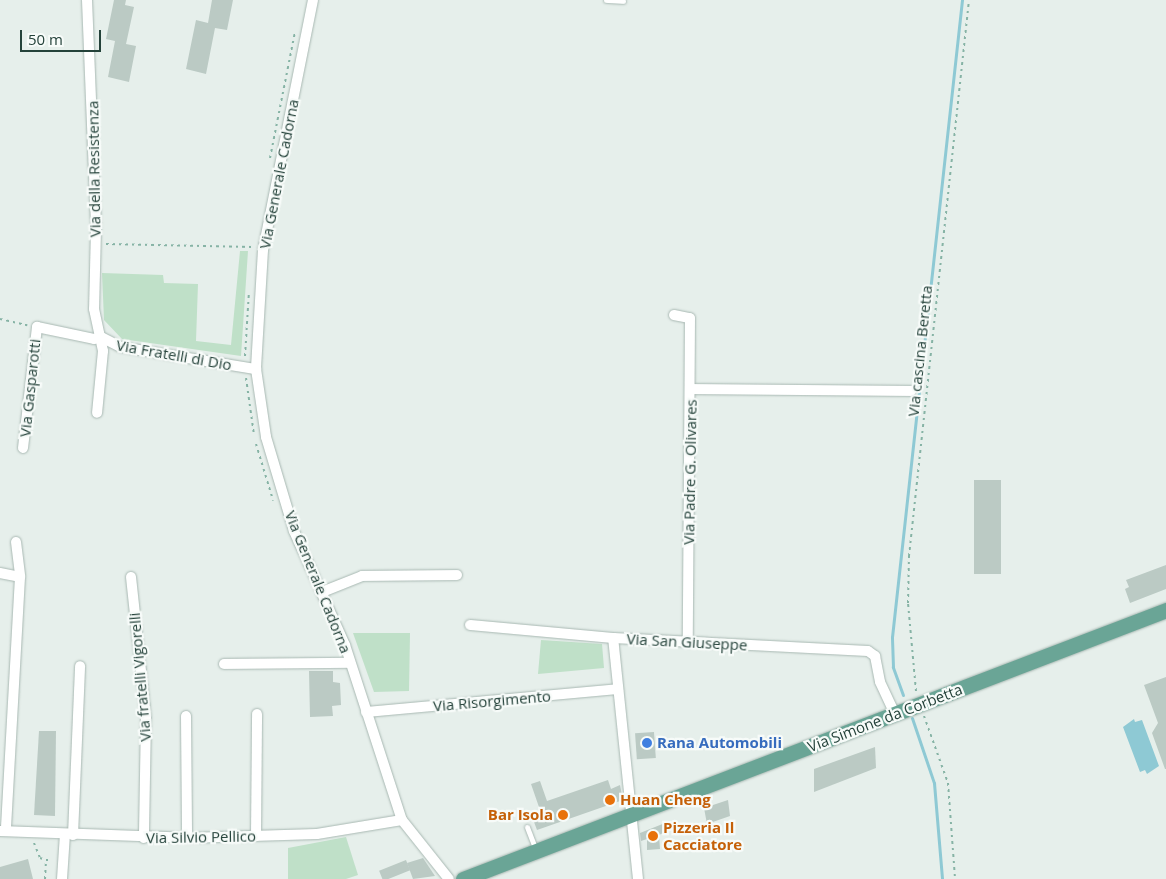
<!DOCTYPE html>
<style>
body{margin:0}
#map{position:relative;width:1166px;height:879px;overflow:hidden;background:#e6efeb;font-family:"Open Sans",sans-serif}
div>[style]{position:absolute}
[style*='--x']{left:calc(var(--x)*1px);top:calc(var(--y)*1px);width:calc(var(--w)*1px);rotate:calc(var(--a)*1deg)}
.green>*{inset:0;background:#bfe0c8}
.water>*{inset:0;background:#8ec9d4}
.stream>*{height:3px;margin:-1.5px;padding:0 1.5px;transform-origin:1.5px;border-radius:1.5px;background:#8ec9d4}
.building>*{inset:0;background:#bbcac4;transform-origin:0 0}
.path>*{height:2px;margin-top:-1px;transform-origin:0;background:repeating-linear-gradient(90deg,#86b3a5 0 2.5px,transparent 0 6.5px)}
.roads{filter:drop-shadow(0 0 1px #a8b8b2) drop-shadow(0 0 1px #a8b8b2)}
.service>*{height:5px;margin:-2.5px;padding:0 2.5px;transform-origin:2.5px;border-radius:2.5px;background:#fff}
.minor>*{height:10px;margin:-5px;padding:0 5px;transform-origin:5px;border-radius:5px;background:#fff}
.primary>*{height:15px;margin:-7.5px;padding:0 7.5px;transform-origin:7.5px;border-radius:7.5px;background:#6aa596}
.dots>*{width:14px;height:14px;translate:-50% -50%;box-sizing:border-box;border:2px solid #f7fbf9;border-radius:50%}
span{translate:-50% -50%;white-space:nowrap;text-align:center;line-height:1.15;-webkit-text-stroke:4.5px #f7fbf9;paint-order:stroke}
.street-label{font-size:15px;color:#24423a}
.shop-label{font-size:15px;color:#366cbe;font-weight:700}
.left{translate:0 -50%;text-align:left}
.food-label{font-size:15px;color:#c56008;font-weight:700}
.right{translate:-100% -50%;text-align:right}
.scale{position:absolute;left:20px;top:30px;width:81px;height:22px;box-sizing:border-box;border:2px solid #24423a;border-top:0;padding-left:6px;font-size:15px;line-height:18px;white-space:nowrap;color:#24423a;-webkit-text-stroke:4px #f7fbf9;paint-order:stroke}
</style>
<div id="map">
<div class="green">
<div style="clip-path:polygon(240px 251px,248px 251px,241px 356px,122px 339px,104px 320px,102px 273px,163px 275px,164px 283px,198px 284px,196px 341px,231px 345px)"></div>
<div style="clip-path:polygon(353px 633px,410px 633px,409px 691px,374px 692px)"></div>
<div style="clip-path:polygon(541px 640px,602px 644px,604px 668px,538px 674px)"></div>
<div style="clip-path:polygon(346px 837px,358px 875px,346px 879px,288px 879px,288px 848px)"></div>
</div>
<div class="water">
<div style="clip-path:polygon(1134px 719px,1135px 722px,1142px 720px,1159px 766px,1147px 774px,1145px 770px,1140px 772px,1123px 727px)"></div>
</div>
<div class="stream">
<div style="--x:903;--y:695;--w:30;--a:-110"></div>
<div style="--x:893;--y:667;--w:30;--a:-92"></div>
<div style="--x:892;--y:637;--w:641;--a:-83.73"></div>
<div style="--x:912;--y:718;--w:69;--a:71.3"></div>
<div style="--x:934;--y:783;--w:96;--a:85.2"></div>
</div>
<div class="building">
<div style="clip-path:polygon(114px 0,126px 0,125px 5px,134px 7px,126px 44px,136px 46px,129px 82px,108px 77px,115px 41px,106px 39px)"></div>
<div style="clip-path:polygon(212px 0,233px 0,227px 30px,215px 28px,206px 74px,186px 69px,196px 20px,208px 23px)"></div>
<div style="left:974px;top:480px;width:27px;height:94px"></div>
<div style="clip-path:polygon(1166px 565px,1166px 589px,1130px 603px,1125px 589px,1129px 587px,1126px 580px)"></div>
<div style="clip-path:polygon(309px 671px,333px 671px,333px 682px,340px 683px,341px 705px,332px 706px,333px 716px,310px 717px)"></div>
<div style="clip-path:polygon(1166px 677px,1166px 769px,1165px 769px,1152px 733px,1158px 723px,1144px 685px)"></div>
<div style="clip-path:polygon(39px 731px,56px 731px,55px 816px,34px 815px)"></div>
<div style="left:654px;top:732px;width:26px;height:19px;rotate:86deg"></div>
<div style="clip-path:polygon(875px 747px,876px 768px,814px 792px,814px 769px)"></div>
<div style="clip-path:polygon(608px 780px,611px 789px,620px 785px,623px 800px,537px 830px,531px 814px,540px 810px,531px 784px,540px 781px,547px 801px)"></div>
<div style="clip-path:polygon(728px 800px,730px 816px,707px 824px,704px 808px)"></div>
<div style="clip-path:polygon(665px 823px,667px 831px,659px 835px,660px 849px,647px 850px,647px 839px,641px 841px,640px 833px)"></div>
<div style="clip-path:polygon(423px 858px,435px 876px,413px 879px,407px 863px)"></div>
<div style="clip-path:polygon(28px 859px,33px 879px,0 879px,0 867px)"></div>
<div style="left:406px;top:860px;width:11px;height:29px;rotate:68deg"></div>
</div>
<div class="path">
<div style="--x:270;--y:158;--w:128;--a:-78.8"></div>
<div style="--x:106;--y:244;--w:147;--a:1.2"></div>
<div style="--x:0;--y:319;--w:28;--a:13"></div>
<div style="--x:245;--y:356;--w:65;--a:-86.5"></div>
<div style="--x:246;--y:378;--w:58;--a:82"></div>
<div style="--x:256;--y:444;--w:59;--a:73.1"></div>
<div style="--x:916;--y:691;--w:88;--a:-95.2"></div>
<div style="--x:908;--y:603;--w:47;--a:-88.8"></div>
<div style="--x:909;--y:556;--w:559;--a:-83.84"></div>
<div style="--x:924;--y:716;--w:71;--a:70.3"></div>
<div style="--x:948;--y:783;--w:96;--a:85.8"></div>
<div style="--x:34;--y:843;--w:16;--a:68"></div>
<div style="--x:40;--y:858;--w:6;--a:18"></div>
<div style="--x:45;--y:879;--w:19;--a:-87"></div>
<div style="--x:46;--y:860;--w:6;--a:0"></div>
</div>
<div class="roads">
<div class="service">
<div style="--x:606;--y:0;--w:17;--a:3"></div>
<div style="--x:527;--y:827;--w:25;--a:69"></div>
</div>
<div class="minor">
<div style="--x:87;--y:0;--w:229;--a:87.7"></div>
<div style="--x:96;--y:229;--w:80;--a:91.4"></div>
<div style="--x:94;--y:309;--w:43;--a:77.9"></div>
<div style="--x:103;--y:351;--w:62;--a:95.5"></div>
<div style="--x:313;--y:0;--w:255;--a:101.3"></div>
<div style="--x:263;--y:250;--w:119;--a:93.4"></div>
<div style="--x:256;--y:369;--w:69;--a:81.6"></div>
<div style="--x:266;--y:437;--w:98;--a:73.4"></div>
<div style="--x:294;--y:531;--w:125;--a:65.9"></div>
<div style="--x:345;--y:645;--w:184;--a:72"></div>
<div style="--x:402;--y:820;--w:75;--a:51.5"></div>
<div style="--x:674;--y:315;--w:16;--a:11"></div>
<div style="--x:690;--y:318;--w:324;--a:90.4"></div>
<div style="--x:691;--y:389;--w:220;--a:0.5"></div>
<div style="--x:23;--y:448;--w:122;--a:-83.4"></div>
<div style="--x:37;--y:327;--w:58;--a:11.9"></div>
<div style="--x:94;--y:339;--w:7;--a:-16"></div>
<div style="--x:101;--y:337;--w:22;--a:27"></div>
<div style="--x:121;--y:347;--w:137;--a:9.3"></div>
<div style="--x:16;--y:542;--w:35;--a:83"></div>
<div style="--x:0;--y:573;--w:20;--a:11"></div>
<div style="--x:20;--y:577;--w:254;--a:93.2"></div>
<div style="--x:131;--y:577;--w:142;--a:83.9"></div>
<div style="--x:146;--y:718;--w:120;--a:91"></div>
<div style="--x:322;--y:592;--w:43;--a:-21.8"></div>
<div style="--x:362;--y:576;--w:95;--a:-0.6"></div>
<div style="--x:470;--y:625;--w:144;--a:5.2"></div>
<div style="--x:224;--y:664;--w:126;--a:-0.5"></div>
<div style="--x:366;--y:712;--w:253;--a:-5.2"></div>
<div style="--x:186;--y:716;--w:122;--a:89.5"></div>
<div style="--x:0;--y:831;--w:187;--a:2.1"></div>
<div style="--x:187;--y:838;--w:130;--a:-1.8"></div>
<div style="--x:317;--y:834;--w:86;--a:-9.4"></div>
<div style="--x:73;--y:835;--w:169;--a:-87.6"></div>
<div style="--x:256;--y:836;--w:122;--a:-89.5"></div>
<div style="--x:62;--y:879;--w:45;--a:-86.2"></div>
<div style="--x:638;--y:879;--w:242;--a:-95.9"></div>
<div style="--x:613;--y:638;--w:255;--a:2.9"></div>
<div style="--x:868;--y:651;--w:9;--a:36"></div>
<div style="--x:875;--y:656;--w:26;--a:79"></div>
<div style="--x:880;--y:682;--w:35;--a:65"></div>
</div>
<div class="primary">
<div style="--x:463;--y:879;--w:753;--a:-20.94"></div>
</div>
</div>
<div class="dots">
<div style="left:647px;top:743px;background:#3f7fe0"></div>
<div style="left:610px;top:800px;background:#e8710a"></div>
<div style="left:563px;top:815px;background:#e8710a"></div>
<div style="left:653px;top:836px;background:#e8710a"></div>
</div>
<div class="street-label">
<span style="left:94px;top:169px;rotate:-91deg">Via della Resistenza</span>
<span style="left:279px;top:174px;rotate:-79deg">Via Generale Cadorna</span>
<span style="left:920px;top:351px;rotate:-84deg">Via cascina Beretta</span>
<span style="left:174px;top:355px;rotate:10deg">Via Fratelli di Dio</span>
<span style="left:30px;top:388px;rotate:-84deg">Via Gasparotti</span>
<span style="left:690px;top:472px;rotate:-89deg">Via Padre G. Olivares</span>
<span style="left:318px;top:582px;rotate:68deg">Via Generale Cadorna</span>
<span style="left:687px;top:642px;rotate:3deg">Via San Giuseppe</span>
<span style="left:140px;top:677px;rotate:-95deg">Via fratelli Vigorelli</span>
<span style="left:492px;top:701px;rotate:-5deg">Via Risorgimento</span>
<span style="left:885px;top:718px;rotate:-21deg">Via Simone da Corbetta</span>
<span style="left:201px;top:837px;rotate:-1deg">Via Silvio Pellico</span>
</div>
<div class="shop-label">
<span class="left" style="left:657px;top:743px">Rana Automobili</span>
</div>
<div class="food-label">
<span class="left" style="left:620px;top:800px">Huan Cheng</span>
<span class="right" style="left:553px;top:815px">Bar Isola</span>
<span class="left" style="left:663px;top:836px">Pizzeria Il<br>Cacciatore</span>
</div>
<div class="scale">50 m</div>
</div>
